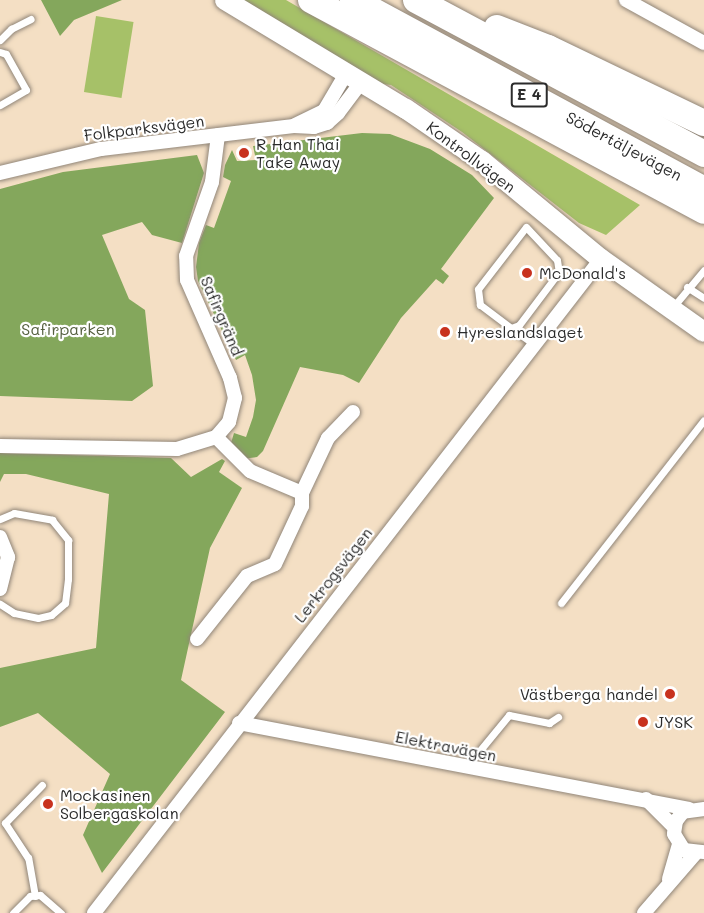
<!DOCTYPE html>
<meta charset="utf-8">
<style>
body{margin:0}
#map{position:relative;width:704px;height:913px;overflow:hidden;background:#f4dfc4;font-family:Mali,sans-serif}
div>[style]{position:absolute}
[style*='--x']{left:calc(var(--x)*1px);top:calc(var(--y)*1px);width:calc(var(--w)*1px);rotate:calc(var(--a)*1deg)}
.green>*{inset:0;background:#a6c168;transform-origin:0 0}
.forest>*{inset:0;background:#84a75c}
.roads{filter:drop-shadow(0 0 2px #908578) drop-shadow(0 0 2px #908578)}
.lane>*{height:7px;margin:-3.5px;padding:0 3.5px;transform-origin:3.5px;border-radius:3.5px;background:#fff}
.street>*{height:14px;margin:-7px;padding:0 7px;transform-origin:7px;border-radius:7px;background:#fff}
.secondary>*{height:20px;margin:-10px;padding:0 10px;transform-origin:10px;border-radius:10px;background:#fff}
.highway>*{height:26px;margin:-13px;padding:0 13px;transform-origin:13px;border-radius:13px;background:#fff}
.dots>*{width:16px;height:16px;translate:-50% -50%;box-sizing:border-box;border:3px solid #fff;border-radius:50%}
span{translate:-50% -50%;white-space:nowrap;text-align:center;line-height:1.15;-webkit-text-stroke:4.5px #fff;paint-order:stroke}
.shield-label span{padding:2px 4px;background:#fff;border:2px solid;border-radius:4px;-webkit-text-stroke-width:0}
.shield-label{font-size:15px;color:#2b2b2b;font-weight:700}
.street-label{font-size:16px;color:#2b2b2b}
.poi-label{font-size:16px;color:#2b2b2b}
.left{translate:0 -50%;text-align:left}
.right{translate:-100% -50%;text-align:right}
.park-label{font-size:16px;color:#566040}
</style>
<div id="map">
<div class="green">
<div style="clip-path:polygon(241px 0,286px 0,640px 205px,606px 235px,579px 223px,462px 132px,391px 85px,383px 84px)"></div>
<div style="left:96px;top:16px;width:38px;height:77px;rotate:9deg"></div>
</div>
<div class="forest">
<div style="clip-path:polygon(41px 0,122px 0,74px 20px,60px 36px)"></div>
<div style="clip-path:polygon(362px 133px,390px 134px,430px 149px,472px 175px,494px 198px,441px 269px,449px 276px,443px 284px,436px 279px,401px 318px,359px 383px,343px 375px,300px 367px,263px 451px,257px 457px,242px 459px,231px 443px,234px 433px,246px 437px,253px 417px,256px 400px,252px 375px,245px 355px,236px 360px,198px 281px,196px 267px,199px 243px,206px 225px,214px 228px,231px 181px,223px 177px,225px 165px,232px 150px,237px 161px,256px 160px,253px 146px)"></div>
<div style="clip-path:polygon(197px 155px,204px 173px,182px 243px,152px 235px,142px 222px,102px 235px,129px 299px,145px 310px,153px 386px,132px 401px,0 396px,0 189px,63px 172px)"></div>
<div style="clip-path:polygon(0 453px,171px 458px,191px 477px,222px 459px,225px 461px,219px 472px,242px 488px,210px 548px,181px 680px,225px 712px,102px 873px,83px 835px,110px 774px,38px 713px,0 727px,0 668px,96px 648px,109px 494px,26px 474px,4px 474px,0 482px)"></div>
</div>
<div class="roads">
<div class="lane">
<div style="--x:0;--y:40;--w:16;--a:-45"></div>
<div style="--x:11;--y:29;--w:22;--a:-27"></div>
<div style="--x:0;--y:52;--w:6;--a:18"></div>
<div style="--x:6;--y:54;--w:41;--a:60.9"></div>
<div style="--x:26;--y:90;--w:30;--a:150"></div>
<div style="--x:526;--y:227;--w:45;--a:46.8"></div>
<div style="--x:557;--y:260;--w:12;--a:81"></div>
<div style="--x:559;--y:272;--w:66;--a:127"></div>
<div style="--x:519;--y:325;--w:9;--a:159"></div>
<div style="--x:511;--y:328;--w:39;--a:-143"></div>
<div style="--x:480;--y:305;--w:16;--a:-97"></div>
<div style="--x:478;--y:289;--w:78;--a:-52.3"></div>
<div style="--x:687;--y:287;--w:20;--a:33"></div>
<div style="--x:673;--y:307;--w:48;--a:-50"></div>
<div style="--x:511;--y:328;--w:28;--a:35"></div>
<div style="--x:0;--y:519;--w:15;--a:-23"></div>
<div style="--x:14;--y:513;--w:39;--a:10"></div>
<div style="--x:52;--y:520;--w:26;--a:51"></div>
<div style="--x:68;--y:540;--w:39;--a:90"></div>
<div style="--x:68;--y:579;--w:24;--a:97"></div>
<div style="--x:65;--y:603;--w:18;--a:139"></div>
<div style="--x:51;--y:615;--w:13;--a:167"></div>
<div style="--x:38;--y:618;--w:25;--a:-168"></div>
<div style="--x:14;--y:613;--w:17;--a:-147"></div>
<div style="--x:561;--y:603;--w:232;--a:-52"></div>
<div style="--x:467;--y:766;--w:66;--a:-50.5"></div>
<div style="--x:509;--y:715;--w:41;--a:11.3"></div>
<div style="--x:549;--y:723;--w:11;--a:-34"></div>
<div style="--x:35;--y:896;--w:39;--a:-100"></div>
<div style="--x:28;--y:858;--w:42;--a:-123.3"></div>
<div style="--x:5;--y:823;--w:53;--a:-45.8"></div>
<div style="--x:13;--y:913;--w:24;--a:-45"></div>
<div style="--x:30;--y:896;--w:10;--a:-6"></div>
<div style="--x:40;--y:895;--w:28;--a:41"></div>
</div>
<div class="street">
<div style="--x:626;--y:0;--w:89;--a:28.9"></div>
<div style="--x:295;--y:125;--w:32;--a:-26"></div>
<div style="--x:324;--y:111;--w:45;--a:-59.5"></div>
<div style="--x:0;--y:173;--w:104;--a:-13.4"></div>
<div style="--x:101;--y:149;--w:194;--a:-6.8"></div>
<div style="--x:294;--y:126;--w:20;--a:3"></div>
<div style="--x:314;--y:127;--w:14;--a:-17"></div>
<div style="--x:327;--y:123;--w:15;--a:-42"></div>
<div style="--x:338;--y:113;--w:39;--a:-53"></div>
<div style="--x:0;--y:446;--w:177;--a:1"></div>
<div style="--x:177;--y:449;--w:41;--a:-17.1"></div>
<div style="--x:216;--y:437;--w:20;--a:-49"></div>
<div style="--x:229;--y:422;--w:25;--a:-76"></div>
<div style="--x:235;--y:398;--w:21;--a:-104"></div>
<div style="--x:230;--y:378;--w:107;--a:-113.7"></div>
<div style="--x:187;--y:280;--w:24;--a:-92"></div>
<div style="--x:186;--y:256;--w:78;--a:-70.6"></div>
<div style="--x:212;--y:182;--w:47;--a:-82.7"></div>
<div style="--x:302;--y:493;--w:61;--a:-64.7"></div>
<div style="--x:328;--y:438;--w:36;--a:-46"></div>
<div style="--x:0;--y:537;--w:22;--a:68"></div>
<div style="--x:8;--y:557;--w:33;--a:104"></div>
<div style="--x:197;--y:639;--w:80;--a:-51.6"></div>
<div style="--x:247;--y:576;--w:30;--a:-23"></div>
<div style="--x:275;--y:564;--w:64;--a:-65"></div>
<div style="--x:302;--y:506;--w:13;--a:-90"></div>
<div style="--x:302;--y:493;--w:56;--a:-157.1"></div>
<div style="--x:250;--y:471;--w:48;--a:-135"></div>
<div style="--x:239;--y:723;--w:458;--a:10.8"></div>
<div style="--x:646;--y:799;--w:40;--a:45"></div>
<div style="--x:704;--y:809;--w:21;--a:172"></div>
<div style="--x:683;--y:812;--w:11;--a:128"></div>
<div style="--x:676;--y:821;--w:13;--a:99"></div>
<div style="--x:674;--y:834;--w:19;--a:58"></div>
<div style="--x:684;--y:850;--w:20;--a:6"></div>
<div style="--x:669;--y:879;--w:35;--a:-74"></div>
<div style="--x:94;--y:913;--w:828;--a:-52.22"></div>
<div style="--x:644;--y:913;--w:79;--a:-49.1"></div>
</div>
<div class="secondary">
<div style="--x:225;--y:0;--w:211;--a:31.1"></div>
<div style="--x:406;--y:109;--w:92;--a:34.4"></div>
<div style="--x:482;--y:161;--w:154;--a:39.5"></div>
<div style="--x:601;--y:259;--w:126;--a:35.3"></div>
</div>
<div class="highway">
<div style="--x:311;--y:0;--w:446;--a:28.2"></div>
<div style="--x:353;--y:0;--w:399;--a:28.4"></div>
<div style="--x:416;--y:0;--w:327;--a:28.1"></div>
<div style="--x:497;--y:28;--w:55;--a:21.4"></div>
<div style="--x:548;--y:48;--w:173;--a:25.7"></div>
</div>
</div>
<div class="dots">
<div style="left:244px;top:153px;background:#c8321e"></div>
<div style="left:527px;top:273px;background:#c8321e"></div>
<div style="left:445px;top:332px;background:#c8321e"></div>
<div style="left:670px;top:694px;background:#c8321e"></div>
<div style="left:643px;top:722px;background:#c8321e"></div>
<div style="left:48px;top:804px;background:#c8321e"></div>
</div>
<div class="shield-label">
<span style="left:529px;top:95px">E 4</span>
</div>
<div class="street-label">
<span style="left:144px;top:128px;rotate:-7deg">Folkparksvägen</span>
<span style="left:624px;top:146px;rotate:28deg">Södertäljevägen</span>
<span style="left:471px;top:157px;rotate:37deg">Kontrollvägen</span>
<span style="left:222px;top:316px;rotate:67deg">Safirgränd</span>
<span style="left:333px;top:575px;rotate:-52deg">Lerkrogsvägen</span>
<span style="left:446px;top:746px;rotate:11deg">Elektravägen</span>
</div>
<div class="poi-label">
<span class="left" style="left:256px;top:153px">R Han Thai<br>Take Away</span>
<span class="left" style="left:539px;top:273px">McDonald's</span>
<span class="left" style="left:457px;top:332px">Hyreslandslaget</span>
<span class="right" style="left:658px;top:694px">Västberga handel</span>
<span class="left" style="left:655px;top:722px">JYSK</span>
<span class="left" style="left:60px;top:804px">Mockasinen<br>Solbergaskolan</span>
</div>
<div class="park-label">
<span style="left:68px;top:329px">Safirparken</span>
</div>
</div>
